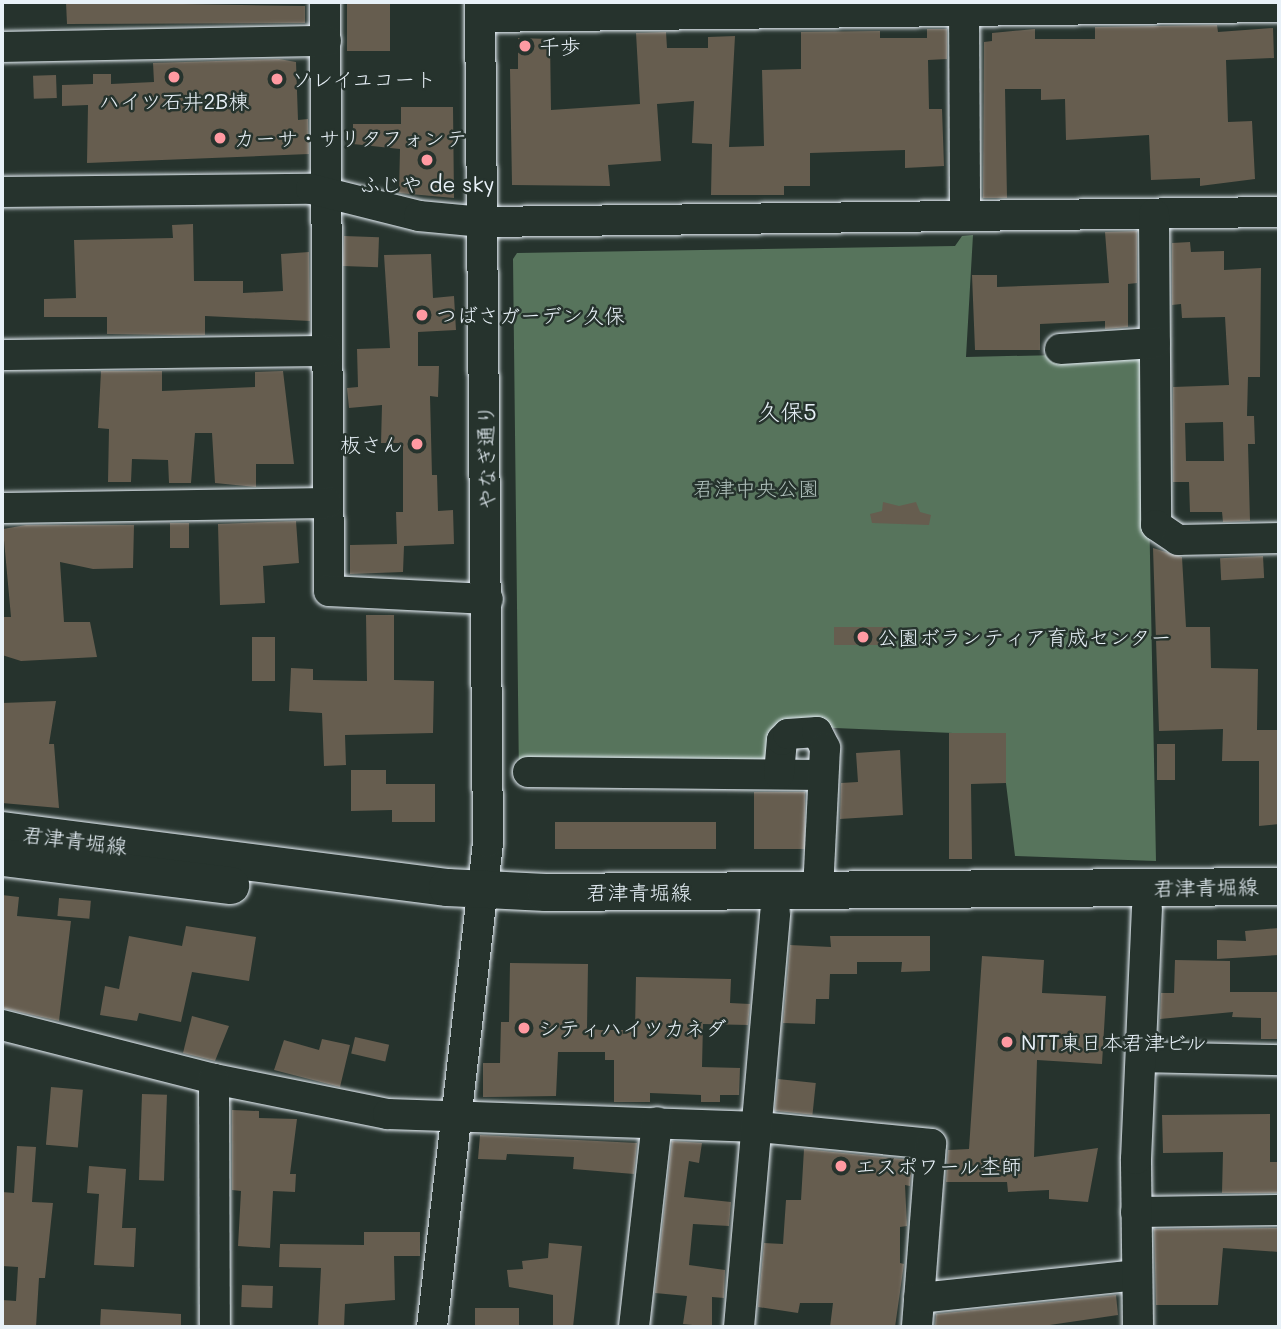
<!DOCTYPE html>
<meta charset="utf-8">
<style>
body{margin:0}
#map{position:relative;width:1281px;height:1329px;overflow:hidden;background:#26332d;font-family:Mali,"Klee One",sans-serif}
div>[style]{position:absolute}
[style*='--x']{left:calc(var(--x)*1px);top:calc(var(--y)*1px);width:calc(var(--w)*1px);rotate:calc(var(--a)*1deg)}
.green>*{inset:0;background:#57745c}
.building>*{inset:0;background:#665d4f;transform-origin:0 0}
.roads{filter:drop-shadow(0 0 2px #e8f1f8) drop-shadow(0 0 2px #e8f1f8)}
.minor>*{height:30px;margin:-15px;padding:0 15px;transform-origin:15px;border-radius:15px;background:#26332d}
.major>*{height:37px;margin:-18.5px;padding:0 18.5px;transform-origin:18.5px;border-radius:18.5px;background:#26332d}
.dots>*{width:19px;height:19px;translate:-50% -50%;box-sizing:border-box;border:4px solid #26332d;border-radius:50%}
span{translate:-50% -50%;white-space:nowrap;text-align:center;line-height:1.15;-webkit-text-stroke:5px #26332d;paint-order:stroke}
.poi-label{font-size:21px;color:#e8f1f8}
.left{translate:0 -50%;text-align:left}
.right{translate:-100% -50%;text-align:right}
.street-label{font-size:21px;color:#e8f1f8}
.park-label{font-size:21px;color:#aebfba}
.neighbourhood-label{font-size:23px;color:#e8f1f8}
.frame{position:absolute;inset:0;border:4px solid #e8f1f8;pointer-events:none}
</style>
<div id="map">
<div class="green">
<div style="clip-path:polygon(973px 235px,966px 357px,1146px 353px,1156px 861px,1015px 856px,1000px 735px,788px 726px,770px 782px,519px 780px,513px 259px,517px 253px,955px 246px,962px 236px)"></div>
</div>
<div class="building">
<div style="clip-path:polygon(66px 2px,305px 6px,305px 23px,67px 24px)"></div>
<div style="left:347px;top:2px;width:43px;height:49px"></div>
<div style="clip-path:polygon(1217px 25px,1218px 32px,1273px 28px,1274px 58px,1226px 60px,1228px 122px,1252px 121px,1255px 179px,1200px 186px,1200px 178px,1151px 180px,1149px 135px,1066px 140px,1065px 99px,1041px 100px,1041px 89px,1005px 89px,1007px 198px,983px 198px,984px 42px,992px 41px,992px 33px,1035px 29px,1035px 39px,1095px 39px,1095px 27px)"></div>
<div style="clip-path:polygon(927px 29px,947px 29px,947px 59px,928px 60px,929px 109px,942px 109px,944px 166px,905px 168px,905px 150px,810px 153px,810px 186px,784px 186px,784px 195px,711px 195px,712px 144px,692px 143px,694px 101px,657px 104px,661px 161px,608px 165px,610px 186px,512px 185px,510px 69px,518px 69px,518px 38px,550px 39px,551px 110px,640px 104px,636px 33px,666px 32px,667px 48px,708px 48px,708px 37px,735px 36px,729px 147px,764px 146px,762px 70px,801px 69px,801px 32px,880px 31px,880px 38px,927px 38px)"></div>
<div style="clip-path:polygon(279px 59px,296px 62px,298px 120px,308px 119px,309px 154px,87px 163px,88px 105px,62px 106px,62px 85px,93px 84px,93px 74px,111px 74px,111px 84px,154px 82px,153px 63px)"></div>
<div style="left:56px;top:75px;width:23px;height:23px;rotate:88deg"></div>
<div style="clip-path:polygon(401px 107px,453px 107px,454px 198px,399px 193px,400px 149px,353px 144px,353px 124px,401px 124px)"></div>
<div style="clip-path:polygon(193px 224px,194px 281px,243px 281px,243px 293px,283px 291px,281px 254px,309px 252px,310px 321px,205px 316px,205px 335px,174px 335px,107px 334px,107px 317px,44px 317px,44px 299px,76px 298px,74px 240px,173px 238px,172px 225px)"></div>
<div style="clip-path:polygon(1137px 231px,1137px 283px,1128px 284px,1128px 327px,1105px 329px,1105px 321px,1040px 324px,1040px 350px,975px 350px,972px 275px,997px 275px,997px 287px,1109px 283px,1105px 232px)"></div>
<div style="left:344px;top:236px;width:35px;height:30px;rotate:2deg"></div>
<div style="clip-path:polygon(evenodd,1190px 242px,1191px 252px,1224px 251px,1224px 270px,1261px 268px,1260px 377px,1248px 377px,1247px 416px,1254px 416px,1255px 444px,1248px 444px,1250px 521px,1223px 522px,1222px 512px,1190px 512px,1189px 482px,1173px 482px,1173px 387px,1229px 385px,1225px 317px,1182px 318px,1181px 304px,1172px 305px,1172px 243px,1190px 242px,1223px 422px,1224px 461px,1186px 461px,1185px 423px,1223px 422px)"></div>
<div style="clip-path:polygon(431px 254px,433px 298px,454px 296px,456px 330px,418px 332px,418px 366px,439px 366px,438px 397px,430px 396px,432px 475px,437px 475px,438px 511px,453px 510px,454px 544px,404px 546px,403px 572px,350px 574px,350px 545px,397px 544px,396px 512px,403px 512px,403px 443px,381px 443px,382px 405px,349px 408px,347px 388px,358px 387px,357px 349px,390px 348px,384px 255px)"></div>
<div style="clip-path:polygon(101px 371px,162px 371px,162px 391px,255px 387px,255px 372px,283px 371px,294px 464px,256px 464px,256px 487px,215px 483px,212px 433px,195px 433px,191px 483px,169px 483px,168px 460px,132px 459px,131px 482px,108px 482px,109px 429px,98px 428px)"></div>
<div style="clip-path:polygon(883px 502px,899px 506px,916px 502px,920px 512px,931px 515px,929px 525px,872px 523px,870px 514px,882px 511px)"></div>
<div style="clip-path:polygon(296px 521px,299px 563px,263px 566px,265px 603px,220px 605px,218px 524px)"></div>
<div style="left:170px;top:523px;width:19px;height:25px"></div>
<div style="clip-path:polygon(26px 525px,134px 525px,133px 568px,93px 569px,60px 562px,64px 622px,90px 622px,97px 657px,21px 661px,2px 655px,2px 617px,11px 617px,3px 529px)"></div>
<div style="clip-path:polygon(1153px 548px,1182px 557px,1186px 627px,1210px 627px,1211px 668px,1258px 669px,1257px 730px,1279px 730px,1279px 824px,1259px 826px,1259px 761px,1222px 761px,1223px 729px,1159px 731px)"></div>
<div style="left:1263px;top:556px;width:22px;height:43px;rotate:87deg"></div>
<div style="clip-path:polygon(366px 615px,394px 615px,394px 680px,434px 681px,433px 733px,345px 735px,346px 765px,324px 766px,322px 713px,289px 711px,291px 668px,313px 669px,313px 680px,367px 681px)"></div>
<div style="left:891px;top:627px;width:18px;height:57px;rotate:90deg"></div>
<div style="left:252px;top:637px;width:23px;height:44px"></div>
<div style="clip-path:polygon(56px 701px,49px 744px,54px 744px,59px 808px,2px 803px,2px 703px)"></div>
<div style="clip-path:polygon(949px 733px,1006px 733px,1006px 783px,971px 784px,972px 859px,949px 859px)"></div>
<div style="left:1175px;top:744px;width:36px;height:18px;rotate:90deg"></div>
<div style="clip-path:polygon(900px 750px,903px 815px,840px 819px,841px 783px,858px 782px,856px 753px)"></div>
<div style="clip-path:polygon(351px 770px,386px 770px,386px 784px,435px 784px,435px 822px,392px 822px,392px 810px,351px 811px)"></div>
<div style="left:754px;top:792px;width:51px;height:57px"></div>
<div style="left:555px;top:822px;width:161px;height:27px"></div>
<div style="clip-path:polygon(2px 895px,19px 897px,17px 916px,71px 921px,59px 1021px,2px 1008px)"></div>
<div style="left:59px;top:898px;width:32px;height:18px;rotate:5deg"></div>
<div style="clip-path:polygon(186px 926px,256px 937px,249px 981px,192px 972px,181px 1022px,139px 1013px,137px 1021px,100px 1015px,105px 986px,119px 989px,129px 936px,182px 946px)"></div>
<div style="clip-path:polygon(1279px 928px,1279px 955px,1217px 959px,1217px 940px,1246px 941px,1245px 931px)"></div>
<div style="clip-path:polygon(830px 936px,930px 936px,930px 971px,901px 972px,902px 962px,857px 962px,857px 974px,830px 974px,829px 999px,816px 999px,815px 1024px,783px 1023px,790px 945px,831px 947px)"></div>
<div style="clip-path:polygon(982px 956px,1044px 960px,1042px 993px,1106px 996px,1102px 1064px,1037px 1060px,1034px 1157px,1098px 1148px,1088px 1202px,1049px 1199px,1049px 1190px,1008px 1192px,1007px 1182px,946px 1182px,948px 1150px,969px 1149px)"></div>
<div style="clip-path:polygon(1175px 960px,1230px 961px,1230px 992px,1279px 992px,1279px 1039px,1261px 1039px,1261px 1018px,1232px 1017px,1233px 1012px,1160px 1019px,1161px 993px,1174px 993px)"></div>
<div style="clip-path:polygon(510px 963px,588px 964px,587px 1028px,600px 1030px,635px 1030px,636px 977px,731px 979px,730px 1003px,750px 1004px,748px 1025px,703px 1024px,702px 1067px,740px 1068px,739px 1095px,720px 1095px,720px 1102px,701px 1102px,701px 1095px,650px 1093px,650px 1102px,614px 1102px,614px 1060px,605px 1060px,605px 1052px,558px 1052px,556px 1096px,483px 1097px,483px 1063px,500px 1063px,501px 1022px,509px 1022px)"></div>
<div style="clip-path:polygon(192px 1016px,229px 1026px,215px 1061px,183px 1053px)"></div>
<div style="left:355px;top:1037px;width:35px;height:17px;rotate:13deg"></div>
<div style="clip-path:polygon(322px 1039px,350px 1045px,340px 1087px,274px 1070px,284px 1040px,319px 1050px)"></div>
<div style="left:778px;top:1079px;width:38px;height:32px;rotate:6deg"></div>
<div style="left:51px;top:1087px;width:32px;height:58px;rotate:5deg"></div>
<div style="left:142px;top:1094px;width:25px;height:86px;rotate:2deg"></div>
<div style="clip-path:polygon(232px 1110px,259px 1111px,259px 1118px,297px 1119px,290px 1174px,296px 1174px,295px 1192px,273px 1191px,270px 1248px,238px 1246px,241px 1191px,232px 1190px)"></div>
<div style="clip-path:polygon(1270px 1114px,1270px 1162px,1279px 1162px,1279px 1193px,1222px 1193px,1223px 1152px,1163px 1153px,1162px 1115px)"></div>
<div style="clip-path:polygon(480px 1135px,637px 1143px,634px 1174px,573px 1169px,574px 1157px,507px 1154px,506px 1160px,478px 1159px)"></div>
<div style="clip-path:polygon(672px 1141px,702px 1143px,699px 1163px,689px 1161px,684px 1197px,731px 1202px,729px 1226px,693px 1224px,689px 1265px,725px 1270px,724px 1298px,712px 1297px,712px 1327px,683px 1324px,687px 1296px,655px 1293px)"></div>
<div style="clip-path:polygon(17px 1146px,36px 1147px,32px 1202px,53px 1203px,45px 1278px,39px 1278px,36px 1327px,2px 1327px,2px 1300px,16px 1301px,18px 1267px,2px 1266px,2px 1192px,14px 1193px)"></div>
<div style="clip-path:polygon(804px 1149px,912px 1160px,910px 1186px,905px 1185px,907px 1226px,900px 1227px,900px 1263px,904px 1264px,895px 1327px,830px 1327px,833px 1303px,800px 1303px,798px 1313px,758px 1307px,764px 1243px,783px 1244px,786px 1200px,801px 1200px)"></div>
<div style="clip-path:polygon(89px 1166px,126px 1169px,122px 1228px,136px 1228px,134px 1267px,94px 1265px,99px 1194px,87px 1193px)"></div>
<div style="clip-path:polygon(1279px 1228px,1279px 1252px,1223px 1248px,1218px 1305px,1156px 1305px,1154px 1229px)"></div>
<div style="clip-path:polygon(364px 1232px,420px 1232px,420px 1256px,394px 1256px,395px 1300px,345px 1304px,344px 1327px,318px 1327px,321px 1268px,279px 1267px,280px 1244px,364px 1245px)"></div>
<div style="clip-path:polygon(549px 1243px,582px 1246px,573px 1327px,553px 1327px,553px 1295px,509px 1287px,507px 1270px,523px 1269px,522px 1261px,548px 1258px)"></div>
<div style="left:242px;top:1285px;width:31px;height:22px;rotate:2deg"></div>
<div style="clip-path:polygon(1116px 1295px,1118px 1315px,1036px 1327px,935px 1326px,936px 1314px)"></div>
<div style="left:519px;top:1308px;width:19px;height:44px;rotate:90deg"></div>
<div style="clip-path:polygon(101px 1309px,181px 1314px,181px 1327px,100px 1327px)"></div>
</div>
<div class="roads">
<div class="minor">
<div style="--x:325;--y:2;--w:589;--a:89.61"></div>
<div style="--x:329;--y:591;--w:159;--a:2.9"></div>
<div style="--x:964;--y:2;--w:214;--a:89.7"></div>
<div style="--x:481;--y:17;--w:798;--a:-0.72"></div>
<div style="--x:2;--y:47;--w:324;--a:-1.1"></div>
<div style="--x:2;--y:192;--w:309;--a:-0.6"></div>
<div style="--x:311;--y:189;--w:111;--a:14"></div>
<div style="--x:419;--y:216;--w:64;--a:5.4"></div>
<div style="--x:483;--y:222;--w:796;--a:-0.72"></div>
<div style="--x:1154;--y:214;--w:311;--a:89.6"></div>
<div style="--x:1156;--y:525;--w:27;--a:34"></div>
<div style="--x:1178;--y:540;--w:101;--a:-1.1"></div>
<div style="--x:1060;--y:349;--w:95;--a:-3.6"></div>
<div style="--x:2;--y:355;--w:324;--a:-0.7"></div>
<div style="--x:2;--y:508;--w:325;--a:-0.9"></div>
<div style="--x:528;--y:772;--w:294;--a:0.6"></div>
<div style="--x:779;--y:774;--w:34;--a:-85"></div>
<div style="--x:782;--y:740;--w:8;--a:-45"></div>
<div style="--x:788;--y:734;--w:29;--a:-4"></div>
<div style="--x:817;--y:732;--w:18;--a:63"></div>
<div style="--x:825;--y:748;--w:144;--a:92.8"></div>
<div style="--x:2;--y:1025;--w:219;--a:14.3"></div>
<div style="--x:214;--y:1079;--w:177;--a:11.4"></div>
<div style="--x:388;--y:1114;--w:371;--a:2"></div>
<div style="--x:759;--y:1127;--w:173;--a:5.6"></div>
<div style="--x:931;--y:1144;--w:184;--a:94.4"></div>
<div style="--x:1142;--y:1057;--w:137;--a:1.3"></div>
<div style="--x:214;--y:1079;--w:248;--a:89.8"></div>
<div style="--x:1136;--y:1212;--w:143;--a:-0.8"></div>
<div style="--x:919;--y:1298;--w:219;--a:-6"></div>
<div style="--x:432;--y:1327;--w:488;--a:-83.4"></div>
<div style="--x:488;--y:842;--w:840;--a:-90.55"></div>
<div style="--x:634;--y:1327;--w:206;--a:-83.6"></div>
<div style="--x:739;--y:1327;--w:416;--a:-85"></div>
<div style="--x:1138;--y:1327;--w:168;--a:-90.7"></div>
<div style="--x:1136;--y:1159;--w:250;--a:-87.5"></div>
</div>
<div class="major">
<div style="--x:2;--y:830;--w:449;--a:7.3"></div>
<div style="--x:447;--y:887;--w:98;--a:2.9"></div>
<div style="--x:545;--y:892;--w:734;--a:-0.47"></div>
<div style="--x:2;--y:857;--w:230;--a:7"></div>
</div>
</div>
<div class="dots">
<div style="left:525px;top:46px;background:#ff9aa2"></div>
<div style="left:174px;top:77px;background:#ff9aa2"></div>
<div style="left:277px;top:79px;background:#ff9aa2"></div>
<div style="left:220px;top:138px;background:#ff9aa2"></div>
<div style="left:427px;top:160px;background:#ff9aa2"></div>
<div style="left:422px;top:315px;background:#ff9aa2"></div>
<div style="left:417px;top:444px;background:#ff9aa2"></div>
<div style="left:863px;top:637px;background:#ff9aa2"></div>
<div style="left:524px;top:1028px;background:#ff9aa2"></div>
<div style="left:1007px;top:1042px;background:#ff9aa2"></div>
<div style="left:841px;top:1166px;background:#ff9aa2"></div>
</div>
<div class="poi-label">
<span class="left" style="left:539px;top:46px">千歩</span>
<span class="left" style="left:291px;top:79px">ソレイユコート</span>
<span style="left:174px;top:101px">ハイツ石井2B棟</span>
<span class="left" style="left:234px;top:138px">カーサ・サリタフォンテ</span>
<span style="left:427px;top:184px">ふじや de sky</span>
<span class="left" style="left:436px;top:315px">つばさガーデン久保</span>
<span class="right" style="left:403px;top:444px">板さん</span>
<span class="left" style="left:877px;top:637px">公園ボランティア育成センター</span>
<span class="left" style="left:538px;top:1028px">シティハイツカネダ</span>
<span class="left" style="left:1021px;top:1042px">NTT東日本君津ビル</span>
<span class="left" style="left:855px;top:1166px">エスポワール杢師</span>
</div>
<div class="street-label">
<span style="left:486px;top:457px;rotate:-91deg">やなぎ通り</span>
<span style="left:75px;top:840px;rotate:7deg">君津青堀線</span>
<span style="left:1206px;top:887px;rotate:-1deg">君津青堀線</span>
<span style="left:639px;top:892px">君津青堀線</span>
</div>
<div class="park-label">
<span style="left:756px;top:488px">君津中央公園</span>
</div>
<div class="neighbourhood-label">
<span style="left:787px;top:411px">久保5</span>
</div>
<div class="frame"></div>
</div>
